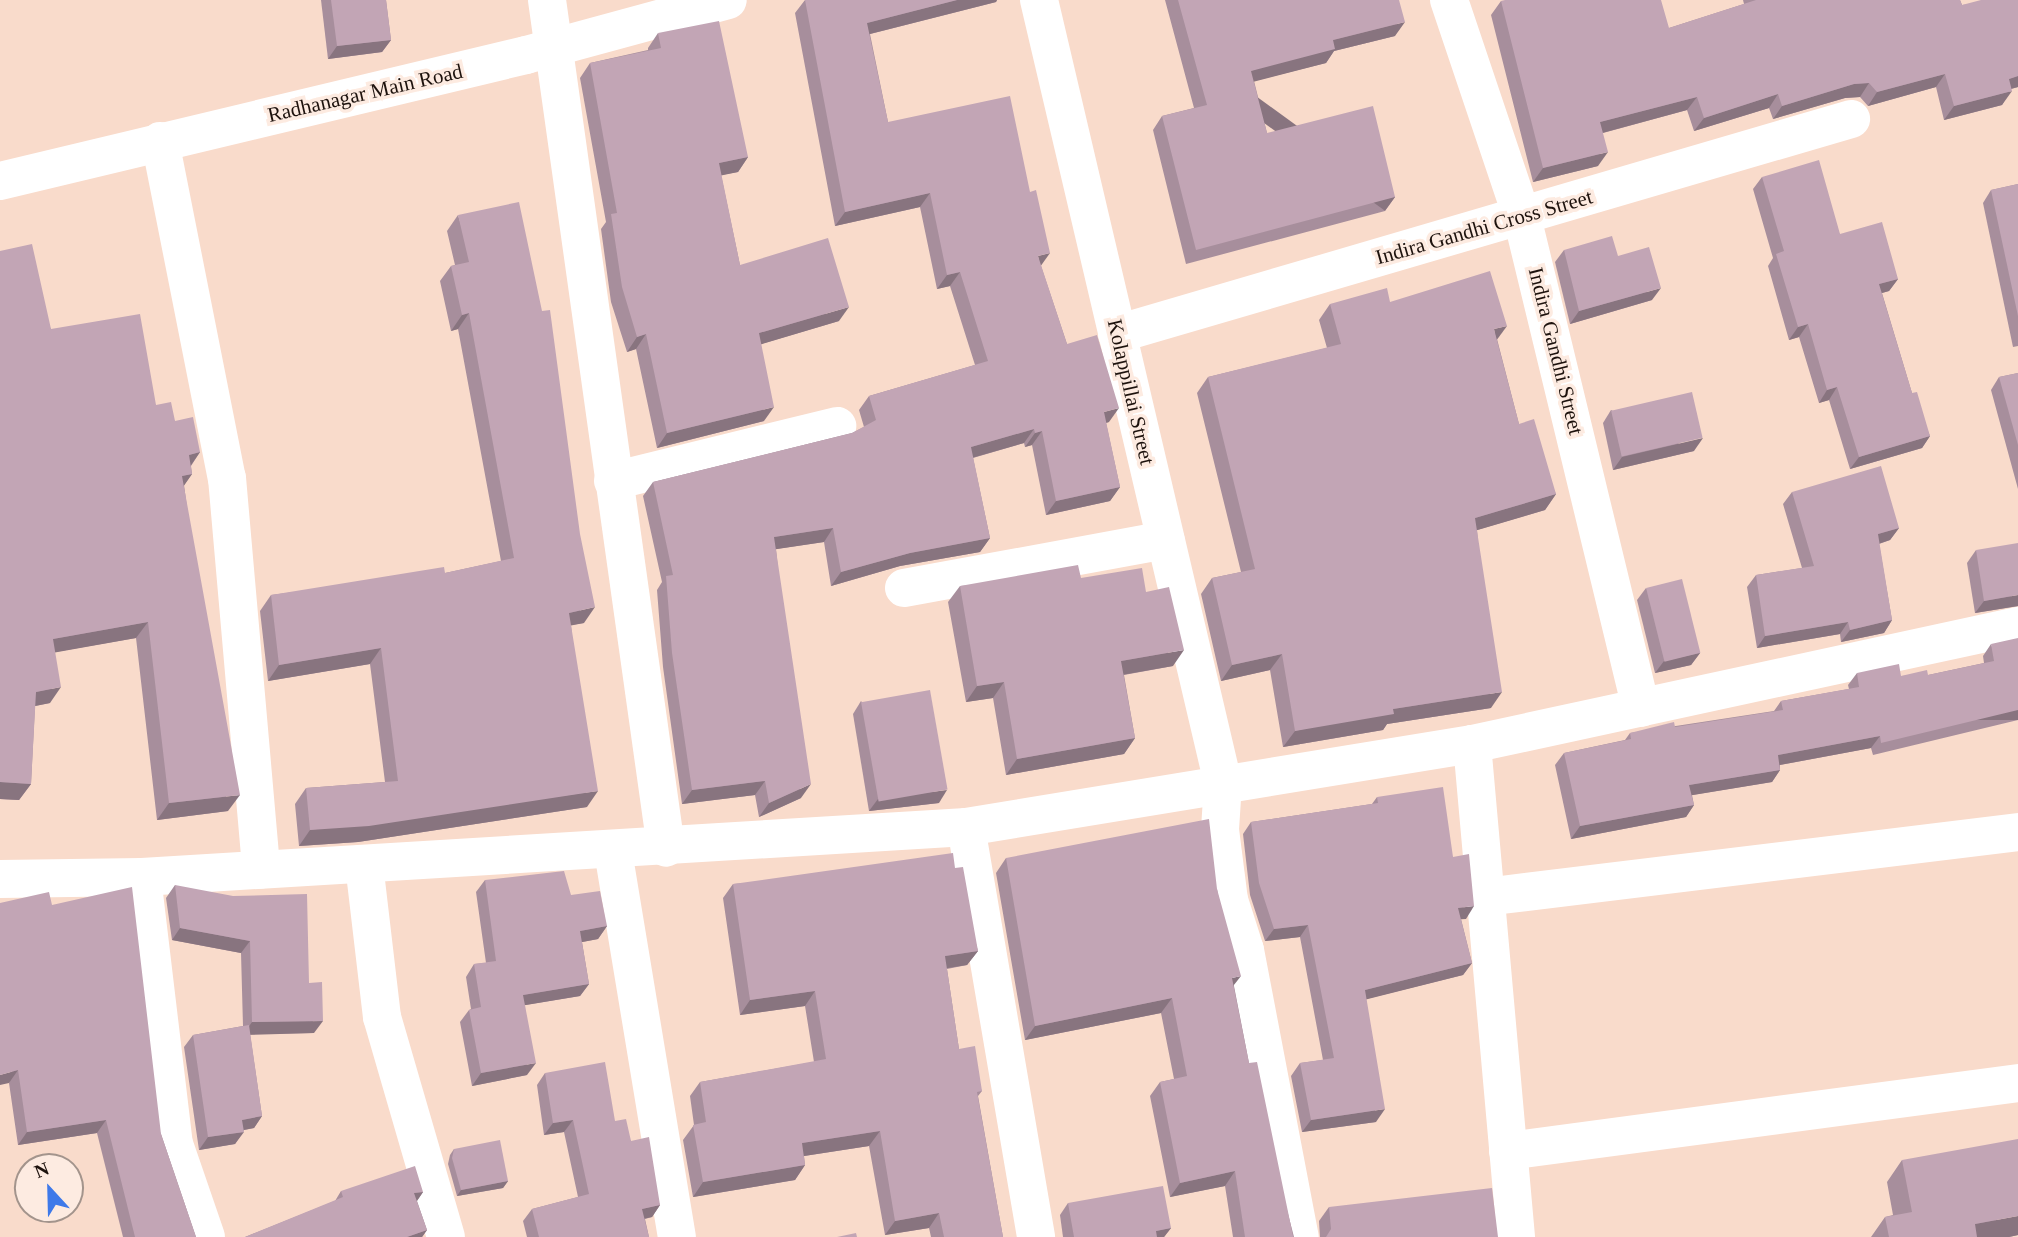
<!DOCTYPE html>
<style>
body{margin:0}
#map{position:relative;width:2018px;height:1237px;overflow:hidden;background:#f9dbcb;font-family:Georgia,serif}
div>[style]{position:absolute}
[style*='--x']{left:calc(var(--x)*1px);top:calc(var(--y)*1px);width:calc(var(--w)*1px);rotate:calc(var(--a)*1deg)}
.minor>*{height:38px;margin:-19px;padding:0 19px;transform-origin:19px;border-radius:19px;background:#fff}
.wall>*{inset:0;background:#a78e9c}
.shaded-wall>*{inset:0;background:#88747f;transform-origin:0 0}
.building>*{inset:0;background:#c2a5b5;transform-origin:0 0}
span{translate:-50% -50%;white-space:nowrap;text-align:center;line-height:1.15;-webkit-text-stroke:7px #fdebe1;paint-order:stroke}
.street-label{font-size:21px;color:#1d120d}
.north{position:absolute;left:14px;top:1153px;width:70px;height:70px;box-sizing:border-box;background:#fdebe1;border:2px solid #a3948c;border-radius:50%;rotate:338deg;font-size:19px;font-weight:700;line-height:28px;text-align:center;color:#1d120d}
.north::after{content:'';display:block;margin:auto;width:24px;height:32px;background:#3e79e9;clip-path:polygon(50% 0,100% 100%,50% 72%,0 100%)}
</style>
<div id="map">
<div class="minor">
<div style="--x:547;--y:0;--w:856;--a:82.01"></div>
<div style="--x:1039;--y:0;--w:804;--a:76.78"></div>
<div style="--x:1223;--y:783;--w:47;--a:93.7"></div>
<div style="--x:1220;--y:830;--w:71;--a:82.7"></div>
<div style="--x:1229;--y:900;--w:52;--a:72.3"></div>
<div style="--x:1245;--y:950;--w:292;--a:79.2"></div>
<div style="--x:1449;--y:0;--w:229;--a:71.4"></div>
<div style="--x:1522;--y:217;--w:505;--a:76.38"></div>
<div style="--x:160;--y:141;--w:344;--a:78.8"></div>
<div style="--x:227;--y:478;--w:393;--a:85"></div>
<div style="--x:0;--y:181;--w:541;--a:-13.47"></div>
<div style="--x:526;--y:55;--w:209;--a:-15.2"></div>
<div style="--x:1117;--y:334;--w:765;--a:-16.33"></div>
<div style="--x:613;--y:481;--w:231;--a:-13.8"></div>
<div style="--x:904;--y:588;--w:266;--a:-10.4"></div>
<div style="--x:1472;--y:744;--w:495;--a:84.9"></div>
<div style="--x:966;--y:827;--w:416;--a:80.3"></div>
<div style="--x:613;--y:851;--w:391;--a:80.6"></div>
<div style="--x:364;--y:864;--w:154;--a:83.3"></div>
<div style="--x:382;--y:1017;--w:229;--a:73.8"></div>
<div style="--x:142;--y:877;--w:269;--a:83.2"></div>
<div style="--x:174;--y:1144;--w:98;--a:71"></div>
<div style="--x:0;--y:879;--w:142;--a:-0.8"></div>
<div style="--x:142;--y:877;--w:826;--a:-3.47"></div>
<div style="--x:966;--y:827;--w:513;--a:-9.32"></div>
<div style="--x:1472;--y:744;--w:559;--a:-12.2"></div>
<div style="--x:1485;--y:897;--w:537;--a:-6.95"></div>
<div style="--x:1508;--y:1151;--w:515;--a:-7.59"></div>
</div>
<div class="wall">
<div style="clip-path:polygon(321px 0,386px 0,391px 40px,382px 52px,328px 59px)"></div>
<div style="clip-path:polygon(805px 0,997px 0,996px 2px,870px 34px,888px 122px,1041px 266px,1067px 344px,1109px 422px,1106px 423px,1120px 487px,1110px 501px,1046px 515px,1032px 445px,1025px 447px,1024px 443px,973px 458px,990px 538px,980px 552px,900px 566px,831px 586px,824px 542px,776px 549px,801px 798px,759px 817px,755px 795px,682px 804px,663px 667px,657px 590px,662px 582px,643px 496px,653px 482px,852px 433px,864px 427px,859px 410px,869px 396px,975px 365px,950px 286px,937px 289px,920px 207px,835px 226px,795px 13px)"></div>
<div style="clip-path:polygon(1165px 0,1399px 0,1395px 36px,1334px 51px,1326px 63px,1254px 81px,1267px 133px,1395px 197px,1385px 211px,1186px 264px,1153px 130px,1162px 116px,1194px 108px)"></div>
<div style="clip-path:polygon(1743px 0,1960px 0,1962px 5px,2018px 0,2018px 87px,2011px 89px,2002px 105px,1944px 120px,1936px 87px,1868px 106px,1860px 97px,1845px 98px,1773px 119px,1769px 108px,1694px 131px,1687px 110px,1603px 133px,1598px 166px,1533px 182px,1491px 15px,1501px 1px,1669px 28px,1744px 4px)"></div>
<div style="clip-path:polygon(658px 33px,748px 157px,738px 172px,721px 175px,740px 265px,839px 321px,761px 344px,764px 421px,657px 448px,636px 349px,627px 352px,611px 302px,601px 229px,606px 222px,580px 78px,590px 63px,648px 50px,648px 48px)"></div>
<div style="clip-path:polygon(1762px 177px,1840px 234px,1898px 279px,1889px 291px,1882px 293px,1912px 393px,1930px 436px,1922px 448px,1850px 469px,1829px 400px,1819px 403px,1799px 337px,1789px 340px,1768px 266px,1773px 258px,1753px 189px)"></div>
<div style="clip-path:polygon(2018px 184px,2018px 346px,2013px 347px,1983px 203px,1991px 190px)"></div>
<div style="clip-path:polygon(458px 215px,584px 623px,571px 625px,587px 807px,358px 842px,299px 846px,295px 804px,306px 788px,385px 782px,370px 664px,268px 681px,260px 611px,271px 595px,445px 573px,501px 561px,458px 329px,451px 331px,440px 281px,451px 266px,455px 265px,447px 231px)"></div>
<div style="clip-path:polygon(1564px 250px,1618px 256px,1652px 300px,1570px 324px,1555px 262px)"></div>
<div style="clip-path:polygon(0 251px,51px 329px,156px 405px,175px 421px,200px 452px,191px 466px,192px 474px,184px 485px,228px 811px,157px 820px,136px 638px,55px 652px,50px 703px,35px 706px,31px 784px,19px 800px,0 799px)"></div>
<div style="clip-path:polygon(1390px 302px,1497px 339px,1519px 424px,1556px 494px,1545px 510px,1477px 530px,1491px 708px,1387px 724px,1383px 730px,1283px 747px,1270px 670px,1221px 681px,1201px 594px,1212px 578px,1241px 572px,1197px 393px,1208px 377px,1327px 348px,1319px 320px,1330px 304px)"></div>
<div style="clip-path:polygon(2018px 373px,2018px 489px,1991px 390px,1999px 377px)"></div>
<div style="clip-path:polygon(1611px 410px,1694px 451px,1613px 470px,1603px 423px)"></div>
<div style="clip-path:polygon(1792px 492px,1899px 528px,1890px 540px,1879px 544px,1892px 620px,1884px 633px,1841px 642px,1840px 634px,1757px 648px,1747px 587px,1756px 575px,1802px 568px,1783px 504px)"></div>
<div style="clip-path:polygon(1976px 550px,2018px 606px,1975px 613px,1967px 563px)"></div>
<div style="clip-path:polygon(1081px 578px,1146px 592px,1173px 666px,1124px 675px,1135px 738px,1124px 754px,1006px 775px,993px 698px,966px 702px,948px 602px,960px 586px)"></div>
<div style="clip-path:polygon(1646px 588px,1700px 653px,1691px 665px,1655px 673px,1637px 600px)"></div>
<div style="clip-path:polygon(1991px 644px,2018px 720px,1873px 755px,1871px 748px,1780px 765px,1780px 770px,1772px 782px,1692px 795px,1694px 805px,1686px 817px,1571px 839px,1555px 765px,1564px 753px,1625px 740px,1630px 733px,1774px 711px,1781px 701px,1849px 689px,1848px 685px,1857px 673px,1901px 676px,1928px 675px,1984px 663px,1983px 656px)"></div>
<div style="clip-path:polygon(861px 701px,939px 803px,869px 811px,853px 714px)"></div>
<div style="clip-path:polygon(1377px 797px,1453px 857px,1466px 919px,1461px 919px,1472px 963px,1463px 975px,1366px 999px,1376px 1122px,1302px 1132px,1291px 1076px,1300px 1063px,1323px 1060px,1300px 937px,1265px 941px,1250px 895px,1243px 834px,1251px 822px,1372px 804px)"></div>
<div style="clip-path:polygon(1006px 858px,1217px 889px,1234px 986px,1249px 1063px,1294px 1237px,1233px 1237px,1225px 1186px,1170px 1197px,1150px 1096px,1160px 1082px,1174px 1079px,1161px 1013px,1025px 1040px,996px 873px)"></div>
<div style="clip-path:polygon(955px 868px,978px 951px,967px 965px,947px 969px,959px 1049px,982px 1091px,978px 1096px,1003px 1237px,931px 1237px,929px 1228px,885px 1235px,869px 1146px,804px 1156px,805px 1165px,795px 1180px,693px 1197px,683px 1140px,694px 1125px,690px 1096px,700px 1082px,814px 1062px,805px 1006px,740px 1015px,723px 898px,733px 884px)"></div>
<div style="clip-path:polygon(485px 880px,571px 895px,607px 926px,598px 939px,582px 942px,589px 984px,580px 996px,525px 1005px,527px 1075px,472px 1086px,460px 1022px,469px 1010px,471px 1009px,466px 977px,474px 964px,486px 963px,476px 892px)"></div>
<div style="clip-path:polygon(175px 885px,309px 983px,314px 1033px,250px 1034px,262px 1116px,254px 1128px,244px 1130px,235px 1144px,199px 1150px,184px 1047px,193px 1035px,243px 1026px,241px 953px,172px 940px,166px 898px)"></div>
<div style="clip-path:polygon(52px 905px,161px 1134px,196px 1237px,123px 1237px,97px 1133px,18px 1145px,9px 1083px)"></div>
<div style="clip-path:polygon(545px 1073px,615px 1121px,631px 1141px,660px 1205px,652px 1217px,645px 1219px,649px 1237px,527px 1237px,523px 1221px,532px 1209px,578px 1197px,564px 1132px,544px 1135px,537px 1085px)"></div>
<div style="clip-path:polygon(454px 1149px,508px 1181px,503px 1188px,457px 1196px,448px 1164px,450px 1155px)"></div>
<div style="clip-path:polygon(1902px 1160px,2018px 1235px,2009px 1237px,1871px 1237px,1885px 1217px,1893px 1215px,1887px 1182px)"></div>
<div style="clip-path:polygon(341px 1191px,423px 1192px,417px 1201px,427px 1230px,422px 1237px,245px 1237px,335px 1201px)"></div>
<div style="clip-path:polygon(1068px 1203px,1171px 1228px,1164px 1237px,1063px 1237px,1060px 1215px)"></div>
<div style="clip-path:polygon(1329px 1207px,1498px 1237px,1320px 1237px,1319px 1221px)"></div>
</div>
<div class="shaded-wall">
<div style="clip-path:polygon(957px 0,997px 0,996px 2px,858px 37px,867px 23px)"></div>
<div style="clip-path:polygon(1405px 22px,1395px 36px,1334px 51px,1326px 63px,1241px 85px,1251px 71px,1333px 40px)"></div>
<div style="clip-path:polygon(391px 40px,382px 52px,328px 59px,337px 46px)"></div>
<div style="clip-path:polygon(1945px 74px,1936px 87px,1868px 106px,1877px 92px)"></div>
<div style="clip-path:polygon(2018px 76px,2018px 87px,1999px 92px,2009px 79px)"></div>
<div style="clip-path:polygon(1869px 83px,1860px 97px,1845px 98px,1773px 119px,1782px 106px,1854px 84px)"></div>
<div style="clip-path:polygon(2012px 91px,2002px 105px,1944px 120px,1954px 106px)"></div>
<div style="clip-path:polygon(1778px 94px,1769px 108px,1694px 131px,1704px 118px)"></div>
<div style="clip-path:polygon(1697px 97px,1687px 110px,1591px 136px,1600px 122px)"></div>
<div style="clip-path:polygon(1608px 152px,1598px 166px,1533px 182px,1543px 168px)"></div>
<div style="clip-path:polygon(748px 157px,738px 172px,709px 178px,719px 163px)"></div>
<div style="clip-path:polygon(930px 193px,920px 207px,835px 226px,845px 212px)"></div>
<div style="left:1395px;top:197px;width:17px;height:206px;rotate:126deg"></div>
<div style="clip-path:polygon(1050px 253px,1040px 267px,1038px 256px)"></div>
<div style="clip-path:polygon(960px 272px,950px 286px,937px 289px,947px 275px)"></div>
<div style="clip-path:polygon(1898px 279px,1889px 291px,1871px 296px,1879px 284px)"></div>
<div style="clip-path:polygon(1661px 288px,1652px 300px,1570px 324px,1579px 311px)"></div>
<div style="clip-path:polygon(849px 307px,839px 321px,749px 348px,759px 333px)"></div>
<div style="clip-path:polygon(469px 313px,458px 329px,451px 331px,462px 315px)"></div>
<div style="clip-path:polygon(1808px 324px,1799px 337px,1789px 340px,1798px 327px)"></div>
<div style="clip-path:polygon(1507px 326px,1496px 341px,1494px 329px)"></div>
<div style="clip-path:polygon(646px 334px,636px 349px,627px 352px,637px 337px)"></div>
<div style="clip-path:polygon(1837px 387px,1829px 400px,1819px 403px,1827px 390px)"></div>
<div style="clip-path:polygon(774px 407px,764px 421px,657px 448px,667px 433px)"></div>
<div style="clip-path:polygon(1119px 408px,1109px 422px,1094px 426px,1104px 412px)"></div>
<div style="clip-path:polygon(1034px 429px,1024px 443px,961px 461px,971px 447px)"></div>
<div style="clip-path:polygon(1042px 431px,1032px 445px,1025px 447px,1035px 433px)"></div>
<div style="clip-path:polygon(1930px 436px,1922px 448px,1850px 469px,1859px 457px)"></div>
<div style="clip-path:polygon(1703px 438px,1694px 451px,1613px 470px,1622px 457px)"></div>
<div style="clip-path:polygon(200px 452px,189px 468px,189px 455px)"></div>
<div style="clip-path:polygon(192px 474px,181px 490px,182px 476px)"></div>
<div style="clip-path:polygon(1120px 487px,1110px 501px,1046px 515px,1056px 501px)"></div>
<div style="clip-path:polygon(1556px 494px,1545px 510px,1464px 534px,1475px 518px)"></div>
<div style="clip-path:polygon(833px 528px,824px 542px,764px 551px,774px 537px)"></div>
<div style="clip-path:polygon(1899px 528px,1890px 540px,1869px 547px,1878px 534px)"></div>
<div style="clip-path:polygon(990px 538px,980px 552px,900px 566px,831px 586px,841px 572px,910px 553px)"></div>
<div style="clip-path:polygon(2018px 595px,2018px 606px,1975px 613px,1984px 601px)"></div>
<div style="clip-path:polygon(595px 607px,584px 623px,558px 628px,569px 613px)"></div>
<div style="clip-path:polygon(1892px 620px,1884px 633px,1841px 642px,1850px 630px)"></div>
<div style="clip-path:polygon(148px 622px,136px 638px,41px 655px,53px 639px)"></div>
<div style="clip-path:polygon(1848px 622px,1840px 634px,1757px 648px,1765px 636px)"></div>
<div style="clip-path:polygon(381px 648px,370px 664px,268px 681px,279px 665px)"></div>
<div style="clip-path:polygon(1184px 650px,1173px 666px,1110px 677px,1121px 661px)"></div>
<div style="clip-path:polygon(1700px 653px,1691px 665px,1655px 673px,1664px 661px)"></div>
<div style="clip-path:polygon(1282px 654px,1270px 670px,1221px 681px,1232px 665px)"></div>
<div style="clip-path:polygon(1004px 682px,993px 698px,966px 702px,977px 686px)"></div>
<div style="clip-path:polygon(61px 687px,50px 703px,25px 708px,36px 692px)"></div>
<div style="clip-path:polygon(1502px 692px,1491px 708px,1387px 724px,1383px 730px,1283px 747px,1295px 731px,1393px 709px)"></div>
<div style="left:2018px;top:710px;width:10px;height:141px;rotate:90deg"></div>
<div style="clip-path:polygon(1880px 736px,1871px 748px,1769px 767px,1778px 755px)"></div>
<div style="clip-path:polygon(1135px 738px,1124px 754px,1006px 775px,1017px 759px)"></div>
<div style="clip-path:polygon(1780px 770px,1772px 782px,1681px 797px,1689px 785px)"></div>
<div style="clip-path:polygon(765px 781px,755px 795px,682px 804px,692px 790px)"></div>
<div style="clip-path:polygon(0 782px,31px 784px,19px 800px,0 799px)"></div>
<div style="clip-path:polygon(811px 784px,801px 798px,759px 817px,769px 803px)"></div>
<div style="clip-path:polygon(947px 790px,939px 803px,869px 811px,878px 799px)"></div>
<div style="clip-path:polygon(598px 791px,587px 807px,358px 842px,299px 846px,310px 830px)"></div>
<div style="clip-path:polygon(240px 795px,228px 811px,157px 820px,169px 803px)"></div>
<div style="clip-path:polygon(1694px 805px,1686px 817px,1571px 839px,1580px 826px)"></div>
<div style="clip-path:polygon(1474px 906px,1466px 919px,1449px 920px,1458px 908px)"></div>
<div style="clip-path:polygon(1308px 925px,1300px 937px,1265px 941px,1274px 929px)"></div>
<div style="clip-path:polygon(607px 926px,598px 939px,572px 944px,580px 931px)"></div>
<div style="clip-path:polygon(180px 928px,250px 941px,241px 953px,172px 940px)"></div>
<div style="clip-path:polygon(978px 951px,967px 965px,935px 970px,945px 956px)"></div>
<div style="clip-path:polygon(1472px 963px,1463px 975px,1356px 1002px,1365px 990px)"></div>
<div style="clip-path:polygon(1241px 976px,1230px 990px,1232px 978px)"></div>
<div style="clip-path:polygon(589px 984px,580px 996px,514px 1007px,523px 995px)"></div>
<div style="clip-path:polygon(815px 991px,805px 1006px,740px 1015px,750px 1000px)"></div>
<div style="clip-path:polygon(1172px 998px,1161px 1013px,1025px 1040px,1035px 1026px)"></div>
<div style="clip-path:polygon(323px 1021px,314px 1033px,243px 1035px,252px 1022px)"></div>
<div style="clip-path:polygon(536px 1063px,527px 1075px,472px 1086px,481px 1073px)"></div>
<div style="clip-path:polygon(18px 1070px,9px 1083px,0 1085px,0 1075px)"></div>
<div style="clip-path:polygon(1385px 1109px,1376px 1122px,1302px 1132px,1311px 1120px)"></div>
<div style="clip-path:polygon(262px 1116px,254px 1128px,233px 1132px,242px 1120px)"></div>
<div style="clip-path:polygon(106px 1120px,97px 1133px,18px 1145px,27px 1132px)"></div>
<div style="clip-path:polygon(573px 1120px,564px 1132px,544px 1135px,553px 1123px)"></div>
<div style="clip-path:polygon(880px 1131px,869px 1146px,791px 1158px,802px 1143px)"></div>
<div style="clip-path:polygon(244px 1132px,235px 1144px,199px 1150px,208px 1137px)"></div>
<div style="clip-path:polygon(805px 1165px,795px 1180px,693px 1197px,703px 1182px)"></div>
<div style="clip-path:polygon(1235px 1171px,1225px 1186px,1170px 1197px,1180px 1183px)"></div>
<div style="clip-path:polygon(508px 1181px,503px 1188px,457px 1196px,461px 1190px)"></div>
<div style="clip-path:polygon(423px 1192px,414px 1205px,414px 1193px)"></div>
<div style="clip-path:polygon(660px 1205px,652px 1217px,633px 1221px,642px 1209px)"></div>
<div style="clip-path:polygon(939px 1213px,929px 1228px,885px 1235px,895px 1221px)"></div>
<div style="clip-path:polygon(2018px 1216px,2018px 1235px,2009px 1237px,1965px 1237px,1975px 1224px)"></div>
<div style="clip-path:polygon(1171px 1228px,1164px 1237px,1151px 1237px,1156px 1231px)"></div>
<div style="clip-path:polygon(427px 1230px,422px 1237px,407px 1237px)"></div>
</div>
<div class="building">
<div style="clip-path:polygon(331px 0,386px 0,391px 40px,337px 46px)"></div>
<div style="clip-path:polygon(805px 0,957px 0,867px 23px,888px 122px,1010px 96px,1030px 192px,1036px 190px,1050px 253px,1038px 256px,1067px 344px,1097px 335px,1119px 408px,1104px 412px,1120px 487px,1056px 501px,1042px 431px,1035px 433px,1034px 429px,971px 447px,990px 538px,910px 553px,841px 572px,833px 528px,774px 537px,811px 784px,769px 803px,765px 781px,692px 790px,672px 653px,666px 576px,673px 575px,653px 482px,852px 433px,876px 420px,869px 396px,988px 361px,960px 272px,947px 275px,930px 193px,845px 212px)"></div>
<div style="clip-path:polygon(1178px 0,1399px 0,1405px 22px,1333px 40px,1335px 49px,1251px 71px,1267px 133px,1373px 106px,1395px 197px,1196px 250px,1162px 116px,1207px 105px)"></div>
<div style="clip-path:polygon(1505px 0,1661px 0,1669px 28px,1756px 0,1960px 0,1962px 5px,1981px 0,2018px 0,2018px 76px,2009px 79px,2012px 91px,1954px 106px,1945px 74px,1877px 92px,1869px 83px,1854px 84px,1782px 106px,1778px 94px,1704px 118px,1697px 97px,1600px 122px,1608px 152px,1543px 168px,1501px 1px)"></div>
<div style="clip-path:polygon(719px 21px,748px 157px,719px 163px,740px 265px,828px 238px,849px 307px,759px 333px,774px 407px,667px 433px,646px 334px,637px 337px,622px 287px,611px 214px,617px 213px,590px 63px,661px 48px,658px 33px)"></div>
<div style="clip-path:polygon(1819px 160px,1840px 234px,1882px 222px,1898px 279px,1879px 284px,1912px 393px,1917px 392px,1930px 436px,1859px 457px,1837px 387px,1827px 390px,1808px 324px,1798px 327px,1776px 254px,1784px 251px,1762px 177px)"></div>
<div style="clip-path:polygon(2018px 184px,2018px 316px,1991px 190px)"></div>
<div style="clip-path:polygon(519px 202px,542px 311px,550px 310px,580px 534px,595px 607px,569px 613px,598px 791px,369px 826px,310px 830px,306px 788px,398px 781px,381px 648px,279px 665px,271px 595px,444px 567px,445px 573px,514px 558px,469px 313px,462px 315px,451px 266px,469px 262px,458px 215px)"></div>
<div style="clip-path:polygon(1612px 236px,1618px 256px,1649px 247px,1661px 288px,1579px 311px,1564px 250px)"></div>
<div style="clip-path:polygon(32px 244px,51px 329px,140px 314px,156px 405px,171px 402px,175px 421px,193px 417px,200px 452px,189px 455px,192px 474px,182px 476px,240px 795px,169px 803px,148px 622px,53px 639px,61px 687px,36px 692px,31px 784px,0 782px,0 251px)"></div>
<div style="clip-path:polygon(1490px 271px,1507px 326px,1494px 329px,1519px 424px,1534px 419px,1556px 494px,1475px 518px,1502px 692px,1393px 709px,1394px 714px,1295px 731px,1282px 654px,1232px 665px,1212px 578px,1255px 569px,1208px 377px,1341px 344px,1330px 304px,1387px 288px,1390px 302px)"></div>
<div style="clip-path:polygon(2018px 373px,2018px 445px,1999px 377px)"></div>
<div style="left:1692px;top:392px;width:47px;height:83px;rotate:77deg"></div>
<div style="clip-path:polygon(1881px 466px,1899px 528px,1878px 534px,1892px 620px,1850px 630px,1848px 622px,1765px 636px,1756px 575px,1814px 566px,1792px 492px)"></div>
<div style="clip-path:polygon(2018px 543px,2018px 595px,1984px 601px,1976px 550px)"></div>
<div style="clip-path:polygon(1078px 565px,1081px 578px,1142px 568px,1146px 592px,1169px 587px,1184px 650px,1121px 661px,1135px 738px,1017px 759px,1004px 682px,977px 686px,960px 586px)"></div>
<div style="left:1682px;top:579px;width:76px;height:37px;rotate:76deg"></div>
<div style="clip-path:polygon(2018px 638px,2018px 710px,1881px 743px,1880px 736px,1778px 755px,1780px 770px,1689px 785px,1694px 805px,1580px 826px,1564px 753px,1631px 739px,1630px 733px,1674px 722px,1675px 727px,1783px 710px,1781px 701px,1859px 687px,1857px 673px,1899px 664px,1901px 676px,1927px 670px,1928px 675px,1994px 661px,1991px 644px)"></div>
<div style="left:930px;top:690px;width:101px;height:70px;rotate:80deg"></div>
<div style="clip-path:polygon(1443px 787px,1453px 857px,1469px 854px,1474px 906px,1458px 908px,1472px 963px,1365px 990px,1385px 1109px,1311px 1120px,1300px 1063px,1334px 1058px,1308px 925px,1274px 929px,1259px 883px,1251px 822px,1378px 803px,1377px 797px)"></div>
<div style="clip-path:polygon(1209px 819px,1217px 889px,1241px 976px,1232px 978px,1249px 1063px,1257px 1062px,1293px 1236px,1294px 1237px,1245px 1237px,1235px 1171px,1180px 1183px,1160px 1082px,1187px 1076px,1172px 998px,1035px 1026px,1006px 858px)"></div>
<div style="clip-path:polygon(953px 853px,955px 868px,963px 867px,978px 951px,945px 956px,959px 1049px,975px 1046px,982px 1091px,977px 1092px,1003px 1237px,944px 1237px,939px 1213px,895px 1221px,880px 1131px,802px 1143px,805px 1165px,703px 1182px,693px 1125px,706px 1122px,700px 1082px,826px 1059px,815px 991px,750px 1000px,733px 884px)"></div>
<div style="clip-path:polygon(564px 871px,571px 895px,600px 891px,607px 926px,580px 931px,589px 984px,523px 995px,536px 1063px,481px 1073px,469px 1010px,481px 1007px,474px 964px,496px 961px,485px 880px)"></div>
<div style="clip-path:polygon(175px 885px,233px 896px,307px 894px,309px 983px,322px 982px,323px 1021px,252px 1022px,250px 941px,180px 928px)"></div>
<div style="clip-path:polygon(132px 887px,161px 1134px,196px 1237px,135px 1237px,106px 1120px,27px 1132px,18px 1070px,0 1075px,0 903px,49px 892px,52px 905px)"></div>
<div style="clip-path:polygon(249px 1025px,262px 1116px,242px 1120px,244px 1132px,208px 1137px,193px 1035px)"></div>
<div style="clip-path:polygon(605px 1062px,615px 1121px,626px 1119px,631px 1141px,649px 1137px,660px 1205px,642px 1209px,649px 1237px,539px 1237px,532px 1209px,589px 1194px,573px 1120px,553px 1123px,545px 1073px)"></div>
<div style="clip-path:polygon(2018px 1139px,2018px 1216px,1975px 1224px,1977px 1237px,1889px 1237px,1885px 1217px,1912px 1212px,1902px 1160px)"></div>
<div style="clip-path:polygon(500px 1140px,508px 1181px,461px 1190px,452px 1158px,454px 1149px)"></div>
<div style="clip-path:polygon(415px 1166px,423px 1192px,414px 1193px,427px 1230px,407px 1237px,245px 1237px,343px 1197px,341px 1191px)"></div>
<div style="clip-path:polygon(1163px 1186px,1171px 1228px,1156px 1231px,1157px 1237px,1074px 1237px,1068px 1203px)"></div>
<div style="clip-path:polygon(1492px 1188px,1498px 1237px,1326px 1237px,1331px 1229px,1329px 1207px)"></div>
<div style="clip-path:polygon(856px 1233px,857px 1237px,837px 1237px)"></div>
</div>
<div class="street-label">
<span style="left:365px;top:93px;rotate:-13deg">Radhanagar Main Road</span>
<span style="left:1484px;top:227px;rotate:-16deg">Indira Gandhi Cross Street</span>
<span style="left:1556px;top:351px;rotate:76deg">Indira Gandhi Street</span>
<span style="left:1131px;top:392px;rotate:77deg">Kolappillai Street</span>
</div>
<div class="north">N</div>
</div>
